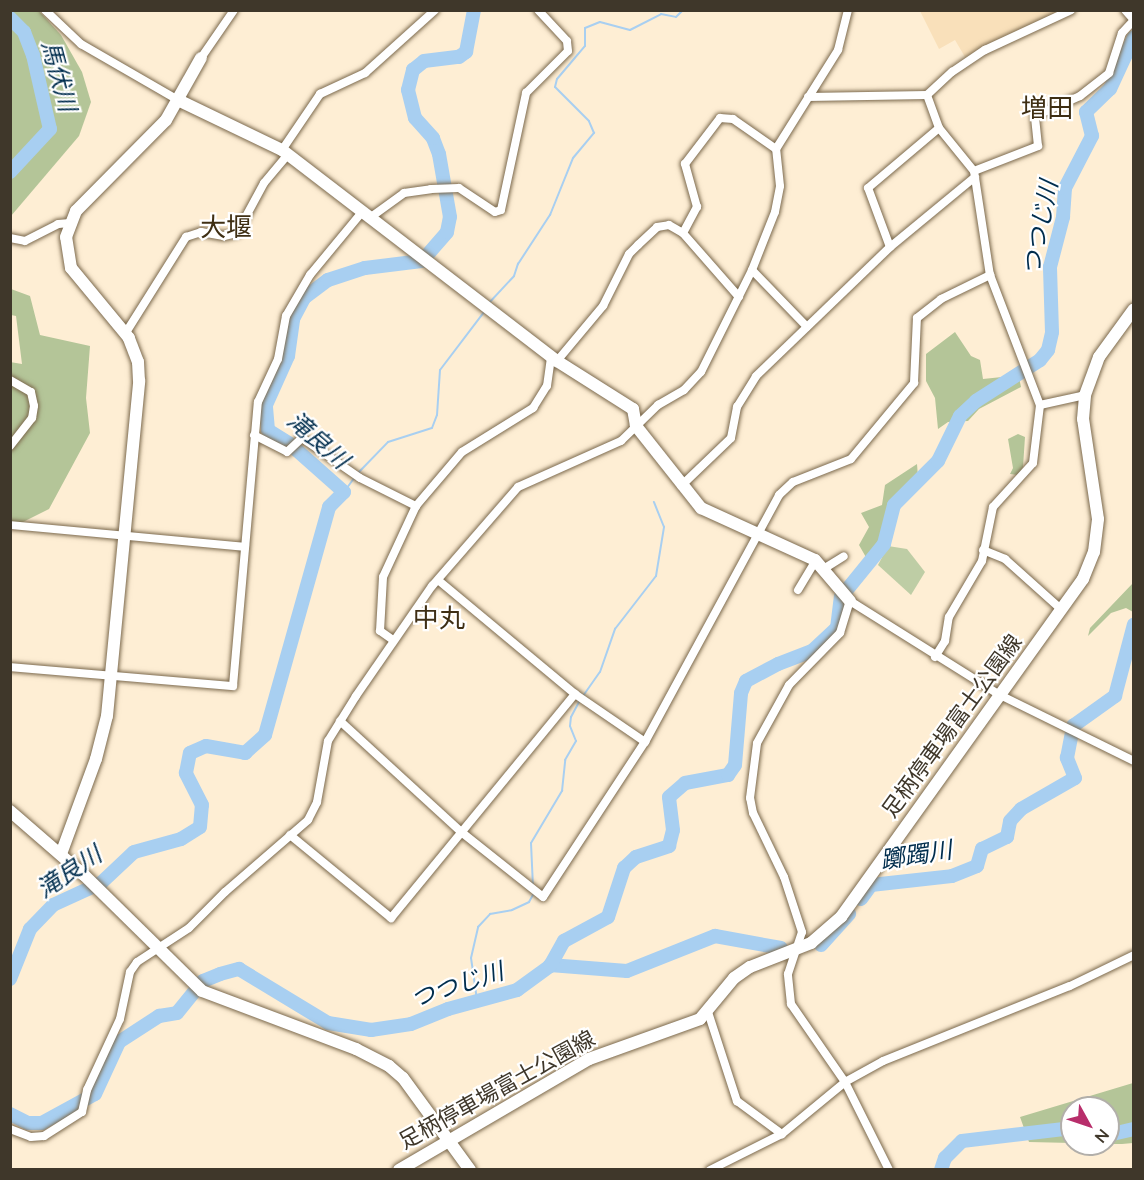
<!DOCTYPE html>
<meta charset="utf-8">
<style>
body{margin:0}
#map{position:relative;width:1144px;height:1180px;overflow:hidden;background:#feeed4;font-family:Mulish,"Noto Sans JP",sans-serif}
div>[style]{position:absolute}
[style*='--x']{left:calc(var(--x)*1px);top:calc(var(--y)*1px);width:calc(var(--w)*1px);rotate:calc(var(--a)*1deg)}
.built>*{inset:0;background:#f9e0ba}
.green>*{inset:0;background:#becda5}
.forest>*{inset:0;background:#b4c598}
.stream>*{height:2px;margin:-1px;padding:0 1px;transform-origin:1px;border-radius:1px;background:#a8cff1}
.river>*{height:14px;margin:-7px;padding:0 7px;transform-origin:7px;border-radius:7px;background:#a8cff1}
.roads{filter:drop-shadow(0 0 2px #7b694d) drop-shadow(0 0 2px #7b694d)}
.street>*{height:8px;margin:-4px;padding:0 4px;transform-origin:4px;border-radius:4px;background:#fff}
.secondary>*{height:12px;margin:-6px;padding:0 6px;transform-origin:6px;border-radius:6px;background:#fff}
span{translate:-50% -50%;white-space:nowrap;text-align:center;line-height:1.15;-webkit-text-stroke:4.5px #fff;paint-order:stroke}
.street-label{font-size:22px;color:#3f372a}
.water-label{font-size:24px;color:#002d4d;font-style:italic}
.quarter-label{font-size:26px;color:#3f2f14}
.frame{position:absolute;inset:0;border:12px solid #3f372a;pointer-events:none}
.north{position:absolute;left:1060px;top:1096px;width:60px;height:60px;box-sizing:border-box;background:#fff;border:2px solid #b2afaa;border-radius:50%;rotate:130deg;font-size:16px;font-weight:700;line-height:24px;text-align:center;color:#3f372a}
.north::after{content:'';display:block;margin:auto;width:21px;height:27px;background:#b82e6b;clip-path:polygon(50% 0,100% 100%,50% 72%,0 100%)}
</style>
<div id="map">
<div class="built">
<div style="clip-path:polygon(920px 11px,1063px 11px,965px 57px,955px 40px,939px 49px)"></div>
</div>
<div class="green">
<div style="clip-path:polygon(888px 546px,907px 549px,925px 572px,911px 595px,878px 565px)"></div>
</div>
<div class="forest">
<div style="clip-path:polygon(11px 10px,39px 11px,61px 35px,82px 72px,91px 102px,79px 136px,11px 216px)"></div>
<div style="clip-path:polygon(11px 289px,30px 296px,40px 335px,90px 346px,86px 398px,90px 433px,49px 509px,11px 528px,10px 362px,22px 364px,16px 316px,11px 315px)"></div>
<div style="clip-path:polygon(955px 332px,971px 356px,980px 360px,983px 379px,1002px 377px,1017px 367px,1021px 387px,979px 409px,968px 421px,948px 422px,938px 429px,935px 398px,926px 381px,926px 354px)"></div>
<div style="clip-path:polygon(1018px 434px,1025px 437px,1023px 467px,1018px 475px,1010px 474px,1013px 468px,1008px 439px)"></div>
<div style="clip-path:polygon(917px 464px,918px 477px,892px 516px,886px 542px,867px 559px,859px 545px,869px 527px,861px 513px,882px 505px,885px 485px)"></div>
<div style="clip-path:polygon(1133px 583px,1133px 612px,1126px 608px,1111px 613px,1088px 636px,1090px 628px)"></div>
<div style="clip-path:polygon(1133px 1083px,1133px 1143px,1122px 1144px,1103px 1144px,1108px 1144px,1108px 1108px,1072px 1108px,1072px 1143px,1029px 1142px,1020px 1117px)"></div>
</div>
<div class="stream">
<div style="--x:488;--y:304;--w:38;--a:-47"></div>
<div style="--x:514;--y:276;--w:13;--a:-72"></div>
<div style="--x:518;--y:264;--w:59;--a:-56.9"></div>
<div style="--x:550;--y:215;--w:61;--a:-68"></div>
<div style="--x:573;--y:158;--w:33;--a:-50"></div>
<div style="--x:594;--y:133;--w:13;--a:-113"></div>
<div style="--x:589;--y:121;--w:48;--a:-135"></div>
<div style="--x:555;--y:87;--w:8;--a:-76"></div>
<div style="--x:557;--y:79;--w:43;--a:-49.7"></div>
<div style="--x:585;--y:46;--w:18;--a:-90"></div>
<div style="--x:585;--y:28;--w:16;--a:-22"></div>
<div style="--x:600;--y:22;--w:31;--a:15"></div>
<div style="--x:630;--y:30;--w:35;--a:-27"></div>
<div style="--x:661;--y:14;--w:15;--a:11"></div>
<div style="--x:676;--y:17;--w:10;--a:-45"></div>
<div style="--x:358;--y:473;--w:43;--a:-45.9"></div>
<div style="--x:388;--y:442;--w:46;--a:-17.7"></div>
<div style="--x:432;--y:428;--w:14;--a:-69"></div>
<div style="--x:437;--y:415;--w:45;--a:-86.2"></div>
<div style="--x:440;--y:370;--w:73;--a:-52.8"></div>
<div style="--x:344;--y:492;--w:17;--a:-54"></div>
<div style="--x:583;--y:696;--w:29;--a:-55"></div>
<div style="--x:600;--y:672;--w:46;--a:-70.8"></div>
<div style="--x:615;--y:629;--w:67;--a:-52.3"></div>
<div style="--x:656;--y:576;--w:50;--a:-80.7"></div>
<div style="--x:664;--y:527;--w:27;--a:-112"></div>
<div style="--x:533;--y:887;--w:44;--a:-92.6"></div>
<div style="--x:531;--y:843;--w:61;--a:-59.2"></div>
<div style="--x:562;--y:791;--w:31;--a:-84"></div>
<div style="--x:565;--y:760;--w:22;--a:-60"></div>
<div style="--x:576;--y:741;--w:16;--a:-112"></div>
<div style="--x:570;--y:726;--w:9;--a:-84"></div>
<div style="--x:571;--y:717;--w:19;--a:-62"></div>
<div style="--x:477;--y:1000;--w:42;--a:-98.1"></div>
<div style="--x:471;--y:958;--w:32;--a:-77"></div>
<div style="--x:478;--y:927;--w:18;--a:-47"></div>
<div style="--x:490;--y:914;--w:22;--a:-10"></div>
<div style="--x:512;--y:910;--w:19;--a:-25"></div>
<div style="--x:529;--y:902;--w:10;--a:-61"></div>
</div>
<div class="river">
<div style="--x:10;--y:18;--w:20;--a:45"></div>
<div style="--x:24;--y:32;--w:25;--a:69"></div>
<div style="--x:33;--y:55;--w:76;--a:77.1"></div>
<div style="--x:50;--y:129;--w:59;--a:132.9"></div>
<div style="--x:861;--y:899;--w:17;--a:-54"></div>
<div style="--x:871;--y:885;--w:81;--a:-6.3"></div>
<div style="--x:952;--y:876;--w:27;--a:-22"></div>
<div style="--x:977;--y:866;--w:18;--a:-74"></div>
<div style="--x:982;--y:849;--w:28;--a:-26"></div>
<div style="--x:1007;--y:837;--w:16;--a:-79"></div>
<div style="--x:1010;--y:821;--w:16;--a:-47"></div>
<div style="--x:1021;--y:809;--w:62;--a:-29.9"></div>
<div style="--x:1075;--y:778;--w:22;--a:-112"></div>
<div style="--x:1067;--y:758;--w:33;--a:-79"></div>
<div style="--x:1073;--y:726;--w:52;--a:-35.5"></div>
<div style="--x:1115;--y:696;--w:74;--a:-75.2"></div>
<div style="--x:821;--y:945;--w:42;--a:-47.9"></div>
<div style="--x:550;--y:965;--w:77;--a:4.5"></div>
<div style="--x:627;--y:971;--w:95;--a:-21.7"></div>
<div style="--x:715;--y:936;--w:67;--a:10.3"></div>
<div style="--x:10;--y:979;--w:54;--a:-68.2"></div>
<div style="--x:30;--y:929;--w:33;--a:-46"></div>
<div style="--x:53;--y:905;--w:53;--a:-24.6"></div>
<div style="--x:101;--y:883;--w:45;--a:-43.2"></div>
<div style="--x:134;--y:852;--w:49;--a:-15.5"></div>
<div style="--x:181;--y:839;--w:22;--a:-32"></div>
<div style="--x:200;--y:827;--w:22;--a:-85"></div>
<div style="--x:202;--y:805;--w:36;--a:-117"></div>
<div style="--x:186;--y:773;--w:20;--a:-79"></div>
<div style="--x:190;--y:753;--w:17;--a:-24"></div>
<div style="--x:206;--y:746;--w:40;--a:10"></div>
<div style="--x:245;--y:753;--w:27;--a:-42"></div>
<div style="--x:265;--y:735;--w:237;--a:-74.3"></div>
<div style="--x:329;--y:507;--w:21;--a:-45"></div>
<div style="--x:344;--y:492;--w:72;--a:-138.4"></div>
<div style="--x:290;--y:444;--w:26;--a:-148"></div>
<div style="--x:268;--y:430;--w:25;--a:-95"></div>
<div style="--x:266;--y:405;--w:54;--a:-65.8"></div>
<div style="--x:288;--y:356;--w:37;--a:-82"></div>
<div style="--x:293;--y:319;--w:24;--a:-62"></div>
<div style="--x:304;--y:298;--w:30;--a:-37"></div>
<div style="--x:328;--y:280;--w:39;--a:-18"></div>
<div style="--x:365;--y:268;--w:57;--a:-7"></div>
<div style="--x:422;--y:261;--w:38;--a:-49"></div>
<div style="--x:447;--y:232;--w:15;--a:-79"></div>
<div style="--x:450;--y:217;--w:64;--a:-99.9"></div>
<div style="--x:439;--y:154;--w:17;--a:-111"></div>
<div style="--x:433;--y:138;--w:27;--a:-132"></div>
<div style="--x:415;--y:118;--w:29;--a:-104"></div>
<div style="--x:408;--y:90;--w:21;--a:-76"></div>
<div style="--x:413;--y:70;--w:14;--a:-39"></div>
<div style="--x:424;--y:61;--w:35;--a:-7"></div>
<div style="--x:459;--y:57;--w:9;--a:-36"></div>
<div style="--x:466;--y:52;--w:43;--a:-79.2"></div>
<div style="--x:10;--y:1114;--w:20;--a:27"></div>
<div style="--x:28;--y:1123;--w:14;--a:0"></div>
<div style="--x:42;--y:1123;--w:60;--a:-28.7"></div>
<div style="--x:95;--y:1094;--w:57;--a:-65.2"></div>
<div style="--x:119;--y:1042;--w:48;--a:-33"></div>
<div style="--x:159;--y:1016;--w:18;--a:-9"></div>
<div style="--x:177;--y:1013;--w:41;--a:-50.9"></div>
<div style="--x:203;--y:981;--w:18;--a:-22"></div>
<div style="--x:220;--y:974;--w:20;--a:-15"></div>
<div style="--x:239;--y:969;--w:104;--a:31.2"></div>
<div style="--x:328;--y:1023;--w:44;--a:9.2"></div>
<div style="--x:371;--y:1030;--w:40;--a:-8.5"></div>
<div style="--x:411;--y:1024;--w:40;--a:-22"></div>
<div style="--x:448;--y:1009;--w:72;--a:-15.4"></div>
<div style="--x:517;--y:990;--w:41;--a:-36"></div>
<div style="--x:550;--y:966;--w:29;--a:-61"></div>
<div style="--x:564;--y:941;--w:50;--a:-28.6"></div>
<div style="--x:608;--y:917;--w:52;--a:-71.9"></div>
<div style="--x:624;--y:868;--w:16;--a:-43"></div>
<div style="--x:636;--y:857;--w:35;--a:-18"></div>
<div style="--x:669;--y:846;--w:16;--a:-76"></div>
<div style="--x:673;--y:830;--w:33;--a:-97"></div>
<div style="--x:669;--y:797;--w:21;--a:-41"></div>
<div style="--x:685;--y:783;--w:44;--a:-10.5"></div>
<div style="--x:728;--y:775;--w:12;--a:-55"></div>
<div style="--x:735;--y:765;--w:72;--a:-85.2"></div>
<div style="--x:741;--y:693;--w:13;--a:-67"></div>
<div style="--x:746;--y:681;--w:36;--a:-28"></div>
<div style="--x:778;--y:664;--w:36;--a:-21"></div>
<div style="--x:812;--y:651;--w:34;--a:-43"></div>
<div style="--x:837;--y:628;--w:31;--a:-83"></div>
<div style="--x:841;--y:597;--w:68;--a:-50.9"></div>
<div style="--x:884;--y:544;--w:40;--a:-75.6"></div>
<div style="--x:894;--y:505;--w:62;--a:-45"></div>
<div style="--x:938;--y:461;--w:50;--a:-63.9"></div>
<div style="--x:960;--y:416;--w:22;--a:-43"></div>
<div style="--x:976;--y:401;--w:76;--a:-32.6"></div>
<div style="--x:1040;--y:360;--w:13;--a:-51"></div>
<div style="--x:1048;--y:350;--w:18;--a:-77"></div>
<div style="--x:1052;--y:332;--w:65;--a:-91.8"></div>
<div style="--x:1050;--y:267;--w:52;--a:-75.4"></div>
<div style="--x:1063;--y:217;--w:29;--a:-86"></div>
<div style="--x:1065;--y:188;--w:59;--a:-62.6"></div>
<div style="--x:1092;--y:136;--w:25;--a:-104"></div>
<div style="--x:1086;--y:112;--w:33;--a:-44"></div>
<div style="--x:1110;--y:89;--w:57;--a:-65.2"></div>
<div style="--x:1108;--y:1135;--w:27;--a:-13"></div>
<div style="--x:941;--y:1170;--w:13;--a:-72"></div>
<div style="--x:945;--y:1158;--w:24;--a:-45"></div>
<div style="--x:962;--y:1141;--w:111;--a:-6.7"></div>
</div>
<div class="roads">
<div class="street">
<div style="--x:45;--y:10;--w:50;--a:43.4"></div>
<div style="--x:81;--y:44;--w:112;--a:30"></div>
<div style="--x:201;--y:58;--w:58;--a:-55.5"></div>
<div style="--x:927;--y:95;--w:35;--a:70"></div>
<div style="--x:939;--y:128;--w:55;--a:50.9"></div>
<div style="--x:974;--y:171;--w:105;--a:81.3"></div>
<div style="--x:990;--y:275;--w:139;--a:69"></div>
<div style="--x:1040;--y:405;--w:46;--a:-12.5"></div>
<div style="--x:808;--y:97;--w:119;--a:-1"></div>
<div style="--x:927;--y:95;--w:34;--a:-43"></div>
<div style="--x:952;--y:72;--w:40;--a:-34"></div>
<div style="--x:985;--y:50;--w:95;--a:-24.9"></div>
<div style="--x:282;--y:150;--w:68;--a:-55.8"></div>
<div style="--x:320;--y:94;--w:50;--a:-25"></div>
<div style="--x:365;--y:73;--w:94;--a:-42"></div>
<div style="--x:974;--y:171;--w:69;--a:-21.3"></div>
<div style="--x:1038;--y:146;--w:30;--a:-96"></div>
<div style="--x:1035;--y:116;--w:49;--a:-24"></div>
<div style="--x:1080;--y:96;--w:37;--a:-38"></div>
<div style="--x:1109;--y:73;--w:42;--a:-72"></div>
<div style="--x:1122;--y:33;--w:18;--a:-47"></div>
<div style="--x:1134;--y:20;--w:13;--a:-132"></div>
<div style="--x:371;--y:217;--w:41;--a:-36"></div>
<div style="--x:404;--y:193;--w:27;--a:-8"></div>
<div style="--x:431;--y:189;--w:28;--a:-2"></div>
<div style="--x:459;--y:188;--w:43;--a:33.7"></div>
<div style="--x:495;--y:212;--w:6;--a:-18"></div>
<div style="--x:501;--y:210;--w:120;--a:-77.9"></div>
<div style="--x:526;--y:93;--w:59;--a:-45"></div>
<div style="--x:568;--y:51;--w:10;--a:-96"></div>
<div style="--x:567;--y:41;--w:42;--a:-133.1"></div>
<div style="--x:10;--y:238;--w:15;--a:11"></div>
<div style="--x:25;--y:241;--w:37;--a:-27"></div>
<div style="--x:58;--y:224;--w:12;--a:-5"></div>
<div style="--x:890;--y:247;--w:63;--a:-110.4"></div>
<div style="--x:868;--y:188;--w:93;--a:-40.2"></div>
<div style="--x:752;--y:270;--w:79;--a:46"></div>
<div style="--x:739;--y:297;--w:85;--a:-131.2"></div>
<div style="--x:683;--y:233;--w:30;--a:-62"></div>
<div style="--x:697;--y:207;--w:45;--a:-105.6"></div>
<div style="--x:685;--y:164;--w:58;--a:-52.7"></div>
<div style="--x:720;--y:118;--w:13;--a:4"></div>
<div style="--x:733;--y:119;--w:52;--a:34.9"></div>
<div style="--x:125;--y:334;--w:115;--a:-57.8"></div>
<div style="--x:186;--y:237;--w:16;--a:-18"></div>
<div style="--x:201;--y:232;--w:23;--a:10"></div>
<div style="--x:224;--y:236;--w:13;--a:-13"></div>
<div style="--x:237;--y:233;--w:57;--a:-61.6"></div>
<div style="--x:264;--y:183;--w:38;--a:-50"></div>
<div style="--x:557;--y:361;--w:72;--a:-50.1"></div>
<div style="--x:603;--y:306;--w:58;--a:-63.4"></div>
<div style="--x:629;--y:254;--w:13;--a:-45"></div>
<div style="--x:638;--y:245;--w:26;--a:-43"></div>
<div style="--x:657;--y:227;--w:12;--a:-9"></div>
<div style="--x:669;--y:225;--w:16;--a:30"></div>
<div style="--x:10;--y:380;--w:24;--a:30"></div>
<div style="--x:31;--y:392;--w:14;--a:78"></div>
<div style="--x:34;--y:406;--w:12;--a:99"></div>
<div style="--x:32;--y:418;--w:36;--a:128"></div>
<div style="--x:254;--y:435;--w:37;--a:27"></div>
<div style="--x:287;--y:452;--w:21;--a:-43"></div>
<div style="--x:302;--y:438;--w:70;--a:34.6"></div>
<div style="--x:360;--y:478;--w:63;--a:26.6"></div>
<div style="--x:681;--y:486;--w:69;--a:-43.8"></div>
<div style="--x:731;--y:438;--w:32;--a:-79"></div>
<div style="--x:737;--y:407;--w:36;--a:-58"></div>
<div style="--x:756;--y:376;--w:186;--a:-43.9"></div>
<div style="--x:890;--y:247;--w:110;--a:-39.5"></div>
<div style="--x:10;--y:525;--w:236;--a:5.3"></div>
<div style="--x:983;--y:550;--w:24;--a:22"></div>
<div style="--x:1005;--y:559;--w:76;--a:41.8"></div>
<div style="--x:825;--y:568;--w:22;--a:-32"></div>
<div style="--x:438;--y:580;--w:178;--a:39.8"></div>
<div style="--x:575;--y:694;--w:85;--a:34.4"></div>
<div style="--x:798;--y:590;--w:35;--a:-59"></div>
<div style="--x:393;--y:640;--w:16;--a:-145"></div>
<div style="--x:380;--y:631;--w:54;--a:-86.8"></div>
<div style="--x:383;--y:577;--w:78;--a:-65.1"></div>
<div style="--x:416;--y:506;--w:71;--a:-49.6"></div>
<div style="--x:462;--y:452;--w:84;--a:-31.8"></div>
<div style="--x:533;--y:408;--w:26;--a:-58"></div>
<div style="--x:547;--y:386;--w:29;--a:-82"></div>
<div style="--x:935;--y:657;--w:19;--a:-58"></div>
<div style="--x:945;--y:641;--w:24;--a:-81"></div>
<div style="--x:949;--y:617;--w:65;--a:-59.5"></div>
<div style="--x:982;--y:561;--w:55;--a:-78.5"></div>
<div style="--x:993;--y:507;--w:59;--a:-47.7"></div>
<div style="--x:1033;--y:463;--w:58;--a:-83.1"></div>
<div style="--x:10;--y:667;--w:224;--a:4.9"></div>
<div style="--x:233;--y:686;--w:285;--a:-85"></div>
<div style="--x:258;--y:402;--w:47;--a:-65.1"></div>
<div style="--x:278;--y:359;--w:44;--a:-79.5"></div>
<div style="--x:286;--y:316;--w:48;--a:-59.7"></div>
<div style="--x:310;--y:275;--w:83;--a:-50.4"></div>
<div style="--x:340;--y:721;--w:163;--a:42.5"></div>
<div style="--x:460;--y:831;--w:106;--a:38.5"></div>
<div style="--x:543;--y:897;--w:186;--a:-56.7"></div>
<div style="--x:645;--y:742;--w:281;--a:-61.5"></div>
<div style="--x:779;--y:495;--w:19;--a:-43"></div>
<div style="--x:793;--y:482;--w:62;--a:-21.6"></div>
<div style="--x:851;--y:459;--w:99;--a:-50.3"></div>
<div style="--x:914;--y:383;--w:65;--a:-87.4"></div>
<div style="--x:917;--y:318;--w:31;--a:-38"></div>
<div style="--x:941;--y:299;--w:55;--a:-26.1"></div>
<div style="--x:290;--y:835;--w:131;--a:39.4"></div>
<div style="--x:391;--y:918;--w:290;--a:-50.6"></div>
<div style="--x:708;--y:1012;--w:94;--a:72"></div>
<div style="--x:737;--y:1101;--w:56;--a:36.3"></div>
<div style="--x:782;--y:1134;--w:82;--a:-39.5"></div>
<div style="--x:845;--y:1082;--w:43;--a:-28.9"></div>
<div style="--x:883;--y:1061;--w:201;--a:-21.9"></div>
<div style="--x:1070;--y:986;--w:71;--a:-25.8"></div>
<div style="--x:845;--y:1082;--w:95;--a:-124.7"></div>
<div style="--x:791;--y:1004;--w:30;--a:-96"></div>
<div style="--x:788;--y:974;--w:44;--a:-71.6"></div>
<div style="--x:802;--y:932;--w:58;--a:-108.1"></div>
<div style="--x:784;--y:877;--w:71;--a:-115.8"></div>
<div style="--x:753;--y:813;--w:15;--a:-101"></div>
<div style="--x:750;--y:798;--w:55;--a:-82.7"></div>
<div style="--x:757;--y:743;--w:66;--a:-61.1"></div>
<div style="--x:789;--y:685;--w:73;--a:-45.6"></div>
<div style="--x:840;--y:633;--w:34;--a:-73"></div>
<div style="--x:850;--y:601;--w:177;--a:32.1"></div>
<div style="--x:1000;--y:695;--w:149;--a:26.2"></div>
<div style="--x:846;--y:1084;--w:96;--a:63.4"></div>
<div style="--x:10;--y:1129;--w:22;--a:21"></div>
<div style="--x:31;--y:1137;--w:13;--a:-4"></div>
<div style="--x:44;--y:1136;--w:45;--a:-32.3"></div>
<div style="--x:82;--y:1112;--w:23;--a:-77"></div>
<div style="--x:87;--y:1090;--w:78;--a:-65.1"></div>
<div style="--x:120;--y:1019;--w:48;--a:-78"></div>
<div style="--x:130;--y:972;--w:12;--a:-55"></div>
<div style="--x:137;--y:962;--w:62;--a:-33.2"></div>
<div style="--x:189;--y:928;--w:51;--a:-45"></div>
<div style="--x:225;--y:892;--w:110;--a:-40.9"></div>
<div style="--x:308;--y:820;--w:20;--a:-63"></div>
<div style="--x:317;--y:802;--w:62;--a:-79.8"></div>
<div style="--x:328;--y:741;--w:53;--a:-58.1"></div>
<div style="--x:356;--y:696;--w:134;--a:-55.4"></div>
<div style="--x:432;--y:586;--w:131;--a:-49"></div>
<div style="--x:518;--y:487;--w:113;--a:-24.1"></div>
<div style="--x:621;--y:441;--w:52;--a:-44.2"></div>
<div style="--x:658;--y:405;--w:30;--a:-30"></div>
<div style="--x:684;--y:390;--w:25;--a:-47"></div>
<div style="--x:701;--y:372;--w:114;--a:-63.4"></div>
<div style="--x:752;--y:270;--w:62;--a:-68.4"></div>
<div style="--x:775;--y:212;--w:26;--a:-79"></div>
<div style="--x:780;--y:186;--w:37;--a:-96"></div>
<div style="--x:776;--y:149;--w:117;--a:-57.9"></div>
<div style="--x:838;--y:50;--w:41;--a:-76"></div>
<div style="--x:710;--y:1170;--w:80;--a:-26.6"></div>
</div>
<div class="secondary">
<div style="--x:178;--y:100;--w:115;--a:25.7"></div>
<div style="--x:282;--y:150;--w:347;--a:37.5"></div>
<div style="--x:557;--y:361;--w:90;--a:32.3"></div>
<div style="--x:633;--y:409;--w:17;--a:80"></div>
<div style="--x:636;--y:426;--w:105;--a:51.6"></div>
<div style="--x:701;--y:508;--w:125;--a:24.5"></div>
<div style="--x:815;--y:560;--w:54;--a:49.5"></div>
<div style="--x:10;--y:811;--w:98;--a:40.9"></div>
<div style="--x:84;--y:875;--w:165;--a:44.5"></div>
<div style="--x:202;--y:991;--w:165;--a:20.6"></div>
<div style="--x:356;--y:1049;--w:37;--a:27"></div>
<div style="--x:389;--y:1066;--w:18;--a:41"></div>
<div style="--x:403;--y:1078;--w:114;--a:53.9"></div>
<div style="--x:61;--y:854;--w:101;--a:-69.8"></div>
<div style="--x:96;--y:759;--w:44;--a:-75.7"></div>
<div style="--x:107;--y:716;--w:337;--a:-84.5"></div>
<div style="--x:139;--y:381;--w:19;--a:-93"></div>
<div style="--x:138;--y:362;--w:26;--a:-111"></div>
<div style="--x:129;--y:338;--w:91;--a:-129.6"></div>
<div style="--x:71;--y:268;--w:31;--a:-99"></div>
<div style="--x:66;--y:237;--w:28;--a:-69"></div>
<div style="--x:76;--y:211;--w:128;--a:-45.3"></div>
<div style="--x:166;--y:120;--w:71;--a:-60.6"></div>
<div style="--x:399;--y:1170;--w:220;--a:-30.3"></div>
<div style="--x:589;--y:1059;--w:118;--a:-19.8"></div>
<div style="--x:700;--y:1019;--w:53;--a:-50.3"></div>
<div style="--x:734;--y:978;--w:19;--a:-35"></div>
<div style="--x:750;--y:967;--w:66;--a:-21.5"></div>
<div style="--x:811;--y:943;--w:40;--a:-41"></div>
<div style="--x:841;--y:917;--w:416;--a:-54.4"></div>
<div style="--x:1083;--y:579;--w:29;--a:-68"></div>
<div style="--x:1094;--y:552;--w:33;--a:-83"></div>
<div style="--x:1098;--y:519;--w:101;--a:-98.5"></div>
<div style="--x:1083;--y:419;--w:24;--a:-85"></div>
<div style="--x:1085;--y:395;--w:40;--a:-69.8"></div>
<div style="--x:1099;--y:357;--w:59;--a:-53.9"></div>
</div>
</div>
<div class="street-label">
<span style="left:952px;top:726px;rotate:-54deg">足柄停車場富士公園線</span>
<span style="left:497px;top:1090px;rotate:-29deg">足柄停車場富士公園線</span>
</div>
<div class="water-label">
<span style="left:59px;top:76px;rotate:75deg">馬伏川</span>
<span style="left:1040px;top:228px;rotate:-79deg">つつじ川</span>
<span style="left:318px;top:440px;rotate:41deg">滝良川</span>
<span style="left:916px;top:855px;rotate:-9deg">躑躅川</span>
<span style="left:69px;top:872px;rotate:-34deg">滝良川</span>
<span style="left:457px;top:985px;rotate:-18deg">つつじ川</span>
</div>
<div class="quarter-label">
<span style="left:1047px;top:108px">増田</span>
<span style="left:226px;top:227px">大堰</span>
<span style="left:439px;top:618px">中丸</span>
</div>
<div class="frame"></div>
<div class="north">N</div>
</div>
